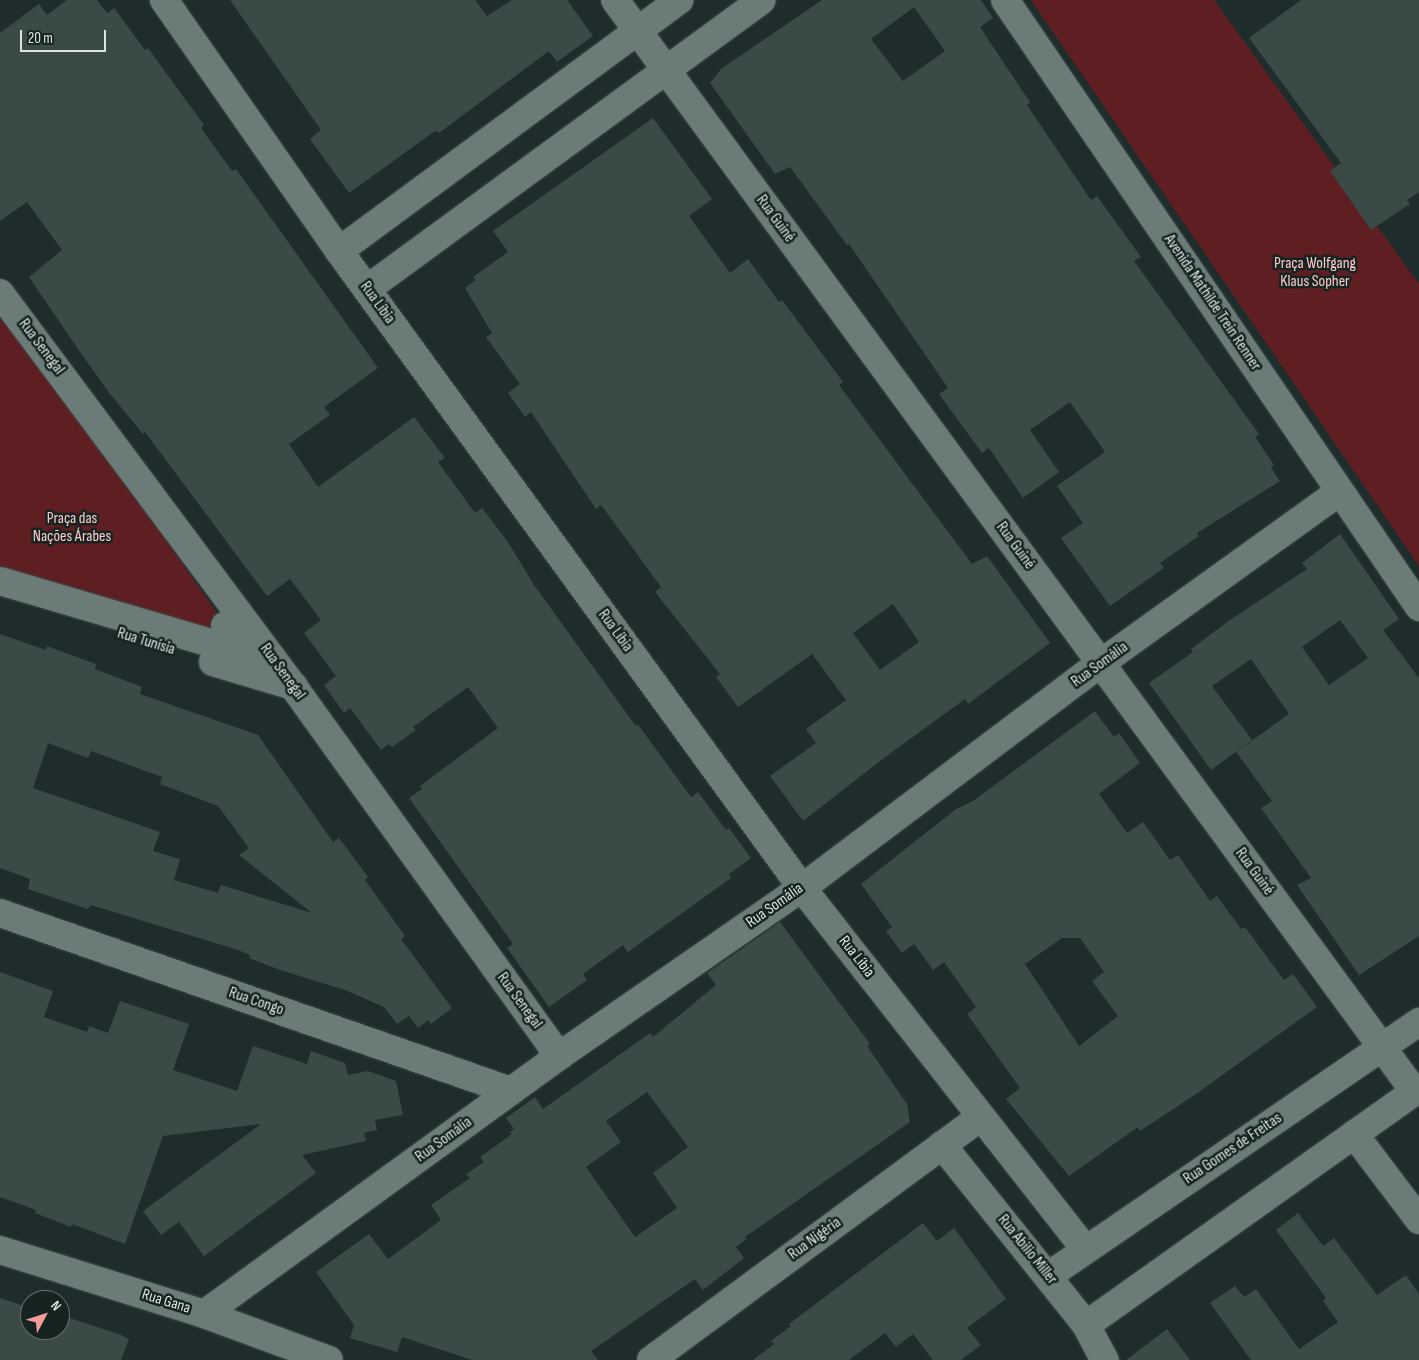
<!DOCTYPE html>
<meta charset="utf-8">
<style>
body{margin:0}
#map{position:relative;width:1419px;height:1360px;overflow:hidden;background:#1e2d2b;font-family:"Sofia Sans Condensed",sans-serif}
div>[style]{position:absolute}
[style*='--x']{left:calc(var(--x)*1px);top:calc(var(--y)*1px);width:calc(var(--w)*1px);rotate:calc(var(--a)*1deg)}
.green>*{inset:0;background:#5f1f22}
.building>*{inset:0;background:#3a4a47}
.roads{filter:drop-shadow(0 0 1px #3e4b49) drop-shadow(0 0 1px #3e4b49)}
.minor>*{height:28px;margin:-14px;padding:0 14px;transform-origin:14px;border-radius:14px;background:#6a7b78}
span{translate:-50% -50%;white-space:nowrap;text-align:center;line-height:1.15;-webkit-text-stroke:5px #152321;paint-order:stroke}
.street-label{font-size:16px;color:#dce5e4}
.park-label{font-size:16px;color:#ffcbca}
.north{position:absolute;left:20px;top:1290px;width:50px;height:50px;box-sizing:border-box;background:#152321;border:1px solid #65716f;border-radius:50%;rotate:50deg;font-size:14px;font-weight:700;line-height:20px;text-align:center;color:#dce5e4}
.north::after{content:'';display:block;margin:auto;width:18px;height:22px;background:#f59b9a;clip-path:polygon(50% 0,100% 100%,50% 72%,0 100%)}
.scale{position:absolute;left:20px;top:30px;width:86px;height:22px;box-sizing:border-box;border:2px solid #dce5e4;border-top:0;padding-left:6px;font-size:15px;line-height:18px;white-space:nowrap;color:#dce5e4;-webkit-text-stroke:4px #152321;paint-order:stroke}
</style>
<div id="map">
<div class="green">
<div style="clip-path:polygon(1031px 0,1214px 0,1419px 284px,1419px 566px)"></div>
<div style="clip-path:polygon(0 305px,33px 351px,245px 653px,0 581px)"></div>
</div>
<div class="building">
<div style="clip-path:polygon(67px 0,97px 0,107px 13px,114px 8px,145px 50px,148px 48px,204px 125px,201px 128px,232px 171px,236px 169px,378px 368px,324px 407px,330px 415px,289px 444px,318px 487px,414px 417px,445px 458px,438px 462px,475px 513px,482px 508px,508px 542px,534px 585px,635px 725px,639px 726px,691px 797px,698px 792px,726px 830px,729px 828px,751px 858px,729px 874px,731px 878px,628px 952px,623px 945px,583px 974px,587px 980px,549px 1007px,507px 948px,513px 944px,409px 798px,422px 789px,420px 786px,498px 728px,468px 687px,413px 727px,416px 730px,392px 747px,389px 744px,381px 750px,350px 708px,344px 713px,324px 685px,336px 676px,304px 633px,321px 620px,290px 579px,267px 596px,145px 432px,143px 434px,110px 394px,80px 352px,29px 277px,62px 250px,27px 202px,0 221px,0 33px,39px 4px,47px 15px)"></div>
<div style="clip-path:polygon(230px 0,475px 0,487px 16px,512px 0,567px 0,593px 36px,557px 62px,549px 51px,439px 133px,435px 131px,349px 193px,310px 139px,321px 130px)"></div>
<div style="clip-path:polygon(evenodd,822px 0,981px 0,993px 18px,980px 27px,1030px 102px,1027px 105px,1091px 200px,1097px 196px,1141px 257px,1134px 261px,1259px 434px,1255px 437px,1274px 465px,1271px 468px,1280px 481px,1197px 533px,1199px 536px,1160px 563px,1164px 568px,1110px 606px,1061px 538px,1083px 523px,1057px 486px,1105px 452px,1070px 402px,1030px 430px,1059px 472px,1023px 498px,989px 448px,982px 453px,939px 394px,948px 388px,849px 244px,847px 245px,790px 167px,775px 174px,710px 83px,721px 69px,822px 0,914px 7px,945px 51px,903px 81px,871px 39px,914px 7px)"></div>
<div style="clip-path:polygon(1301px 0,1419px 0,1419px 192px,1407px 200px,1410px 204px,1371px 230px,1330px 171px,1341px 163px,1249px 38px)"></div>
<div style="clip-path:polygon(evenodd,653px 118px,712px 199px,689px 216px,730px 273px,748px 259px,779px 302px,782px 300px,843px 382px,839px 385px,972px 564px,987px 556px,1050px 643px,968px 704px,965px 699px,884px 758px,803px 821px,770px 776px,816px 743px,806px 729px,846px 700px,812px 654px,738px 707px,716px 677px,720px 674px,655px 592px,661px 587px,629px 543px,601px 505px,596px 509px,531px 412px,525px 417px,508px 393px,520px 384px,486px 337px,492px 333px,465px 288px,476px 280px,473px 277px,508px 252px,493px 231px,653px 118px,893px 604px,919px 642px,880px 670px,853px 633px,893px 604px)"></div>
<div style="clip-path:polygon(evenodd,1340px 534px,1399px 619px,1383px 630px,1419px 678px,1419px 936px,1359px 975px,1297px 885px,1311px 878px,1261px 808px,1272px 801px,1236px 752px,1289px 714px,1251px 659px,1212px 686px,1252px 740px,1211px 770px,1149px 683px,1193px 652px,1191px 649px,1230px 620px,1307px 569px,1302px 563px,1340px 534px,1340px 620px,1368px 658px,1329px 685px,1302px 647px,1340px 620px)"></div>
<div style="clip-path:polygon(evenodd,0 634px,46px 650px,47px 646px,96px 664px,95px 669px,142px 687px,140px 694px,258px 735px,333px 842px,339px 838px,368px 877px,365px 880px,405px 936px,401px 939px,452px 1008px,431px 1024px,428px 1020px,418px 1028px,409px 1016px,397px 1024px,384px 1007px,345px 990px,280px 970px,249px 958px,250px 955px,238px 950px,91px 905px,88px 909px,28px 889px,30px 879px,0 868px,0 634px,48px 743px,88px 758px,91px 751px,162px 777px,160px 784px,218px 806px,249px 848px,239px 855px,312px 913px,221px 885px,218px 893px,174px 880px,180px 859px,153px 851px,160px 832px,33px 788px,48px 743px)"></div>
<div style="clip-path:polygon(evenodd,1095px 711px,1114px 737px,1119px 733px,1140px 763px,1099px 794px,1127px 833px,1143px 822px,1170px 860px,1178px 855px,1210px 901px,1217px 896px,1241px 929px,1245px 927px,1284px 980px,1293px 974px,1317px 1007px,1196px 1094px,1140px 1131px,1138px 1127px,1069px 1176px,1006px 1099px,1020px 1088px,967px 1014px,976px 1007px,944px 962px,933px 970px,914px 944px,902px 953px,886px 931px,892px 927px,861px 884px,956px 809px,973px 801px,1095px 711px,1062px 938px,1080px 938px,1104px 972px,1092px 981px,1118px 1016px,1079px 1046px,1025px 964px,1062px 938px)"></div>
<div style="clip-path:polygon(evenodd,780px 922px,870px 1044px,867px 1046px,907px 1104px,910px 1122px,745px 1237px,747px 1239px,736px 1247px,744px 1258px,703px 1290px,695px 1279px,591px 1351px,598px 1360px,472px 1360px,402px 1337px,397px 1352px,350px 1338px,354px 1325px,316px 1272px,369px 1234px,388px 1259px,441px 1220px,431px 1205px,470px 1178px,466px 1174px,484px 1162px,480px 1157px,512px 1134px,510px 1132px,514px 1129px,506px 1118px,535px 1097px,543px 1109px,650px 1033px,653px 1037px,716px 985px,707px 973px,780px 922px,647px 1092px,688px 1147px,653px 1173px,677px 1208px,635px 1237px,586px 1167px,621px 1142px,606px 1121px,647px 1092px)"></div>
<div style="clip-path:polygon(0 972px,53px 991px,44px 1017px,87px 1032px,89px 1026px,108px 1033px,120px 1001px,189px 1024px,173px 1070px,237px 1091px,253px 1046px,307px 1064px,311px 1051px,345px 1063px,348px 1075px,368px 1071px,396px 1081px,403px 1115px,375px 1120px,377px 1130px,364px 1133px,366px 1141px,302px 1155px,316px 1173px,204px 1256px,179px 1222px,161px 1235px,143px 1211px,261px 1124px,163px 1136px,125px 1244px,72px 1224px,71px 1227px,35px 1213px,36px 1210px,0 1197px)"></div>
<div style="clip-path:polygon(1298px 1213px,1323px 1246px,1334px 1238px,1377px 1295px,1406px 1275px,1419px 1294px,1419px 1360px,1251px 1360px,1210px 1303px,1235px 1286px,1244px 1297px,1256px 1289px,1299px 1349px,1338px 1322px,1323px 1301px,1326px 1298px,1276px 1230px)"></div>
<div style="clip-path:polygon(923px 1223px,937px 1241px,954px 1228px,1006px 1299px,967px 1328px,981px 1345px,961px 1360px,933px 1360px,913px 1334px,896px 1347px,885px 1333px,849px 1360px,753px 1360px,774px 1344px,771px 1341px,791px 1326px,789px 1324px)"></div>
<div style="clip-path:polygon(0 1298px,30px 1308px,30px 1330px,60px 1330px,60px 1315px,119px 1334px,129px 1339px,121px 1360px,0 1360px)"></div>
<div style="clip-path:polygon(1167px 1329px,1190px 1360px,1126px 1360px)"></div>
</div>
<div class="roads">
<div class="minor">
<div style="--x:164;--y:0;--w:306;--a:55.1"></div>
<div style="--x:339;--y:251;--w:787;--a:53.99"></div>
<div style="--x:802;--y:888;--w:459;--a:51.9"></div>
<div style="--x:615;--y:0;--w:1352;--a:53.78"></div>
<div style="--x:1005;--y:0;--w:735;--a:55.7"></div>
<div style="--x:339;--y:251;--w:423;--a:-36.4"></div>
<div style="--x:367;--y:289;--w:489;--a:-36.2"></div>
<div style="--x:0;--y:293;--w:490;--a:53.3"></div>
<div style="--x:293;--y:686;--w:456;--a:54.3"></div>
<div style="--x:0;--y:581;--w:255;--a:16.4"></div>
<div style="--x:245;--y:653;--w:34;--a:-126"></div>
<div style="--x:213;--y:662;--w:84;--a:16.7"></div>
<div style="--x:0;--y:913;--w:541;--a:19.21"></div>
<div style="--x:1354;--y:1134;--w:108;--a:52.9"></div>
<div style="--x:942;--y:1145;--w:231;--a:51.3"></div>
<div style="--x:1086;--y:1325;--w:40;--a:62"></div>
<div style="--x:0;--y:1250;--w:214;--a:17.4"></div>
<div style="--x:204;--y:1314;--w:133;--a:20.2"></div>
<div style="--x:1048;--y:1276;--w:450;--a:-34.4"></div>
<div style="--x:204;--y:1314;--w:439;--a:-36"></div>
<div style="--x:559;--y:1056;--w:295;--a:-34.7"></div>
<div style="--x:802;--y:888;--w:374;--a:-37"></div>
<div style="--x:1101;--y:663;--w:294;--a:-35.7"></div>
<div style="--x:1086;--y:1325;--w:409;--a:-35.4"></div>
<div style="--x:651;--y:1360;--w:409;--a:-36.4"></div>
</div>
</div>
<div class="street-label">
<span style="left:775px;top:219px;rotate:54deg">Rua Guiné</span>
<span style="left:377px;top:303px;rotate:54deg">Rua Líbia</span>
<span style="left:1212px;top:303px;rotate:56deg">Avenida Mathilde Trein Renner</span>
<span style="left:41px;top:347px;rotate:53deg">Rua Senegal</span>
<span style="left:1015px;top:546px;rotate:54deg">Rua Guiné</span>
<span style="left:615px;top:631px;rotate:54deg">Rua Líbia</span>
<span style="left:146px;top:642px;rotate:17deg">Rua Tunísia</span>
<span style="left:1100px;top:665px;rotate:-36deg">Rua Somália</span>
<span style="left:282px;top:672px;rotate:54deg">Rua Senegal</span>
<span style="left:1254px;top:872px;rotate:54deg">Rua Guiné</span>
<span style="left:775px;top:906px;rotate:-35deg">Rua Somália</span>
<span style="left:856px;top:957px;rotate:52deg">Rua Líbia</span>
<span style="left:519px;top:1001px;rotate:54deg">Rua Senegal</span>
<span style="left:256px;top:1002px;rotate:19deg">Rua Congo</span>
<span style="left:444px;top:1140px;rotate:-36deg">Rua Somália</span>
<span style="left:1233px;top:1149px;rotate:-34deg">Rua Gomes de Freitas</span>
<span style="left:815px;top:1239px;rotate:-36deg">Rua Nigéria</span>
<span style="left:1027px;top:1250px;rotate:51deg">Rua Abilio Miller</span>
<span style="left:166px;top:1302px;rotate:17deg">Rua Gana</span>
</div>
<div class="park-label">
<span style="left:1315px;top:273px">Praça Wolfgang<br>Klaus Sopher</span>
<span style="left:72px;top:528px">Praça das<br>Nações Árabes</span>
</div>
<div class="north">N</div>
<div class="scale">20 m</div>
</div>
